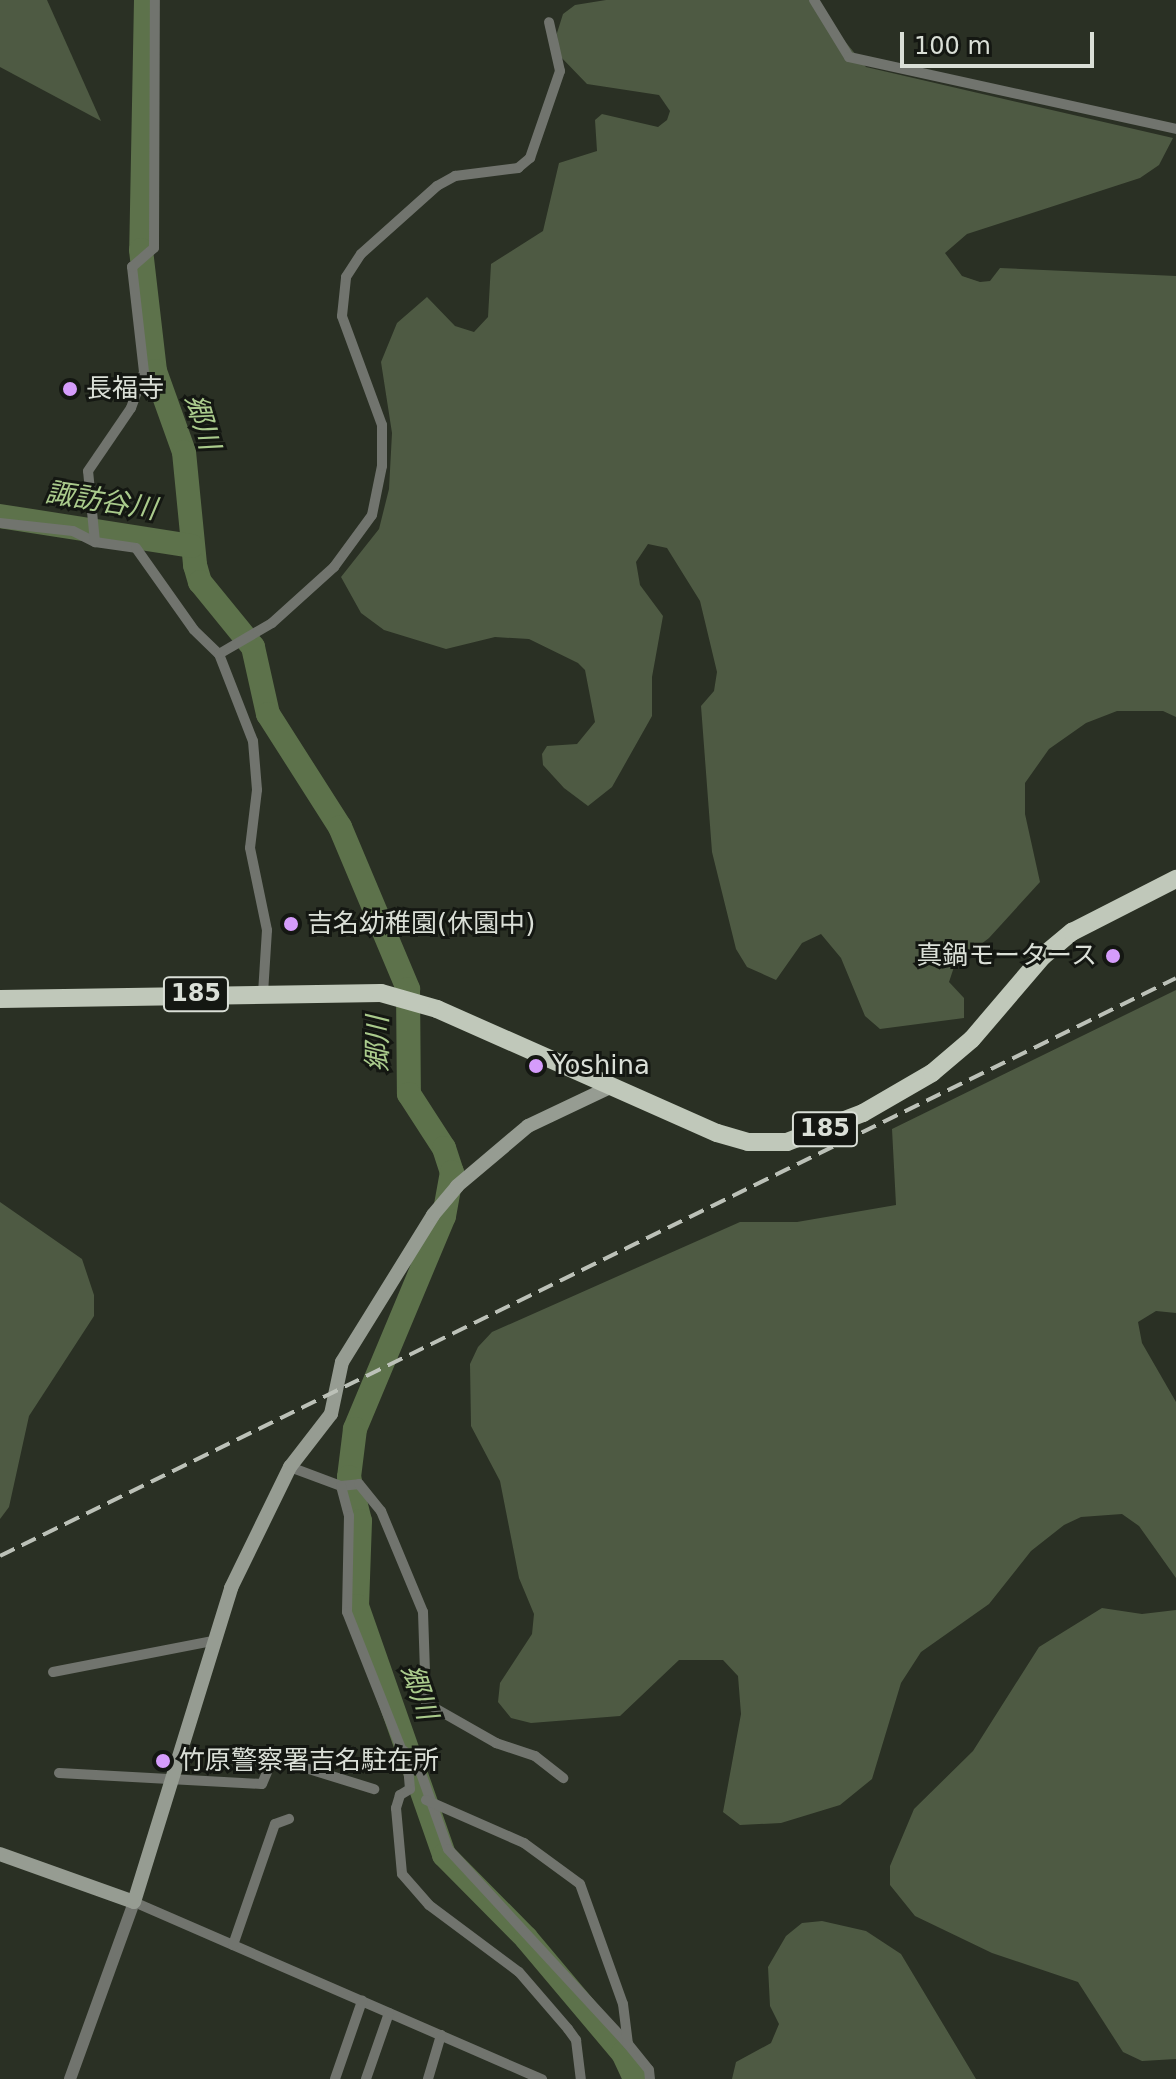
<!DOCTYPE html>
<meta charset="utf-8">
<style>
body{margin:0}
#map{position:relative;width:1176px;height:2079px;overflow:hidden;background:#2a3024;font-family:"DejaVu Sans","Noto Sans JP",sans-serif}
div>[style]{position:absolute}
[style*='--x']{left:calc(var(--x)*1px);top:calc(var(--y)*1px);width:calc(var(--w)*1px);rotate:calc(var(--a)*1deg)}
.green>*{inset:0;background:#4e5a43}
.river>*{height:24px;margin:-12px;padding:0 12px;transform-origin:12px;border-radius:12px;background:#5d724b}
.minor>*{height:10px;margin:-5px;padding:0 5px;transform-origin:5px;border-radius:5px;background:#71746e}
.tertiary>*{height:12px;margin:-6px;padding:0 6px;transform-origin:6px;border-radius:6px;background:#71746e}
.secondary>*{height:14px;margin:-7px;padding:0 7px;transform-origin:7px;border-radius:7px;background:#969c92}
.trunk>*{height:18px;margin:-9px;padding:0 9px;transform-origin:9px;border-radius:9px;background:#c0c8ba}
.rail>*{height:4px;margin-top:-2px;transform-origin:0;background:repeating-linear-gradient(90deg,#bcc1b8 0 16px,transparent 0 24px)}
.dots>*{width:22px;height:22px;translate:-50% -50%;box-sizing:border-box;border:4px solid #141712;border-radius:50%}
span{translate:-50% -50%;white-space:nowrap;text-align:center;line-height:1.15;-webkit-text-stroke:6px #141712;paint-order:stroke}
.shield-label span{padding:2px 6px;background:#141712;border:2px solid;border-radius:6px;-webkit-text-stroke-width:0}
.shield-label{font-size:24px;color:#dadfd7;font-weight:700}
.poi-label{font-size:26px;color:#dadfd7}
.left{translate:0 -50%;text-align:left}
.right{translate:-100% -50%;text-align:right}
.water-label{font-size:28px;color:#aacb8c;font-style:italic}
.scale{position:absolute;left:900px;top:32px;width:194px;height:36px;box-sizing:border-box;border:4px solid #dadfd7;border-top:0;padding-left:10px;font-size:24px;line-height:28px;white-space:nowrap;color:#dadfd7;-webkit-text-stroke:6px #141712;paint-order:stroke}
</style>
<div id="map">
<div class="green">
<div style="clip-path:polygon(0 0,47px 0,101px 121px,0 67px)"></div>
<div style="clip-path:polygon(606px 0,811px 0,866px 67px,1173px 138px,1159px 165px,1140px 178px,967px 234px,945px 253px,962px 276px,980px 282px,990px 281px,1000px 268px,1176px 276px,1176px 717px,1163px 711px,1117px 711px,1086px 723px,1049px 749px,1025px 783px,1025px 814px,1040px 882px,989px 938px,955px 964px,949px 982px,964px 998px,964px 1018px,880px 1029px,865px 1016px,841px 958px,821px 934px,802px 943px,776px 980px,747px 967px,736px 949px,712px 852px,701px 706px,714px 691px,717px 672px,700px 601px,667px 548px,648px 544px,636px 562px,640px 585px,663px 616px,652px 677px,652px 716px,612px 787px,588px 806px,564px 788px,543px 765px,542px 754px,547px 746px,577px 744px,595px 722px,585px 670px,578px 663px,529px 639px,495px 637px,446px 649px,384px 630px,361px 613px,341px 577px,379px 529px,389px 489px,392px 433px,381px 362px,397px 323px,427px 297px,455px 326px,474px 332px,488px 317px,491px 264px,543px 231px,559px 163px,597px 151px,595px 120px,602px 114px,658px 127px,667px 120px,670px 111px,659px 95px,587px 84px,558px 54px,557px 33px,563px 14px,575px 5px)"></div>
<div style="clip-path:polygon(1176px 990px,1176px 1313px,1156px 1311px,1138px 1322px,1142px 1343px,1176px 1402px,1176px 1578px,1139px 1526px,1122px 1514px,1081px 1517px,1064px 1525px,1031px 1551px,989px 1604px,921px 1652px,901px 1683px,872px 1779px,840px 1805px,781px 1823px,740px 1825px,723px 1812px,741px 1714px,738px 1676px,723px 1660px,679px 1660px,620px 1716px,531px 1723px,511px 1718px,498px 1702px,500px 1683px,532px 1634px,534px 1614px,519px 1578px,500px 1481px,471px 1426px,470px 1364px,478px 1347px,492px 1332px,740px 1222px,797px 1222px,896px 1205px,892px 1129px)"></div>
<div style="clip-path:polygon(0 1202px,82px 1259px,94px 1295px,94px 1316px,29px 1416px,9px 1507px,0 1519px)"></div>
<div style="clip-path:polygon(1102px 1608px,1142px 1614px,1176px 1610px,1176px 2059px,1142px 2061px,1123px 2052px,1078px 1982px,992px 1953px,915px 1916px,890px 1885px,890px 1866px,914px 1809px,973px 1751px,1039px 1647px)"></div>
<div style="clip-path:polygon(822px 1921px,866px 1931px,901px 1954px,976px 2079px,732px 2079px,736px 2062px,771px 2043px,779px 2024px,770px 2006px,768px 1967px,786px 1936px,802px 1923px)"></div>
</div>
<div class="river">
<div style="--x:146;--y:0;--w:250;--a:91.1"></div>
<div style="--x:141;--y:250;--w:122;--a:83.4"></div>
<div style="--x:155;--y:371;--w:86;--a:70.3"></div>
<div style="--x:184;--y:452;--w:114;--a:84.4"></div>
<div style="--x:195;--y:565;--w:18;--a:74"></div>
<div style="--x:200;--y:582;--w:84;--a:50.8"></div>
<div style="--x:253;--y:647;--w:69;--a:77.4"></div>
<div style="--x:268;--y:714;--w:134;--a:57.5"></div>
<div style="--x:340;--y:827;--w:176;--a:67.2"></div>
<div style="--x:408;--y:989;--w:105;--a:89.5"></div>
<div style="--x:409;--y:1094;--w:64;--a:57.1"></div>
<div style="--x:444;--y:1148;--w:25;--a:72"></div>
<div style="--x:452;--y:1172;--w:45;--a:100.3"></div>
<div style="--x:444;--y:1216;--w:231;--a:112.7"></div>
<div style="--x:355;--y:1429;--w:48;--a:97.1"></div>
<div style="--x:349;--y:1477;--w:45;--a:76"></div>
<div style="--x:360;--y:1521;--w:85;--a:92"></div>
<div style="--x:357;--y:1606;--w:264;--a:70.7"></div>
<div style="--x:444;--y:1855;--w:117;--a:45.3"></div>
<div style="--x:526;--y:1938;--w:150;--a:49.9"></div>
<div style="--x:623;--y:2053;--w:29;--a:65"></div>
<div style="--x:0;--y:516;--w:194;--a:8.9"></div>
</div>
<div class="minor">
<div style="--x:814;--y:0;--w:67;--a:58.4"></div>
<div style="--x:849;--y:57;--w:335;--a:12.4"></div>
<div style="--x:0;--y:523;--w:73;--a:6.3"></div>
<div style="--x:73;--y:531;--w:25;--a:27"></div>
<div style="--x:95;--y:542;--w:41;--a:8.3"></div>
<div style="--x:136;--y:548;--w:100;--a:54.7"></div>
<div style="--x:194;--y:630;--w:35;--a:44"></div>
<div style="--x:219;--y:654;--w:93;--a:68.7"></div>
<div style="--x:253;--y:741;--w:49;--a:85.3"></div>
<div style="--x:257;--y:790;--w:58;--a:96.9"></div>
<div style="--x:250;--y:848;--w:84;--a:78.3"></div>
<div style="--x:267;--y:930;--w:63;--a:93.6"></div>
<div style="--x:95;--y:542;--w:71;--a:-95.6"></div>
<div style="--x:88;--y:471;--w:76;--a:-55.7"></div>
<div style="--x:131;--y:408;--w:38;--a:-70"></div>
<div style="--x:144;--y:372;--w:106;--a:-96.5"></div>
<div style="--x:132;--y:267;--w:29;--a:-41"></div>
<div style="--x:154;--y:248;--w:248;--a:-89.8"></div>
<div style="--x:219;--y:654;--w:61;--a:-30.3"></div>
<div style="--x:272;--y:623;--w:84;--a:-42.1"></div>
<div style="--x:334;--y:567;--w:64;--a:-53.8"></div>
<div style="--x:372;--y:515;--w:50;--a:-78.5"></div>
<div style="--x:382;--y:466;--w:41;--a:-90"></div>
<div style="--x:382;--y:425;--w:116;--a:-110.2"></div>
<div style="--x:342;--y:316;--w:39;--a:-84"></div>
<div style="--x:346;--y:277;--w:27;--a:-57"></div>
<div style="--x:361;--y:254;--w:102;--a:-41.8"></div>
<div style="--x:437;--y:186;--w:21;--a:-29"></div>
<div style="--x:455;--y:176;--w:64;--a:-7.2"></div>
<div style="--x:518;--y:168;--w:16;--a:-40"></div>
<div style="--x:530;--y:158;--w:92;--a:-71"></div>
<div style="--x:560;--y:71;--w:50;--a:-102.7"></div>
<div style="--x:290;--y:1467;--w:54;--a:20.4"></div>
<div style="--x:341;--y:1486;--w:18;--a:-6"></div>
<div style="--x:359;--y:1484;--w:35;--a:51"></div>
<div style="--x:381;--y:1511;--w:109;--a:67.4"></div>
<div style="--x:423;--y:1612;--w:91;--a:88.1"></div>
<div style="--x:426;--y:1703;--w:81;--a:29.7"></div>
<div style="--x:496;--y:1743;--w:41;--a:18.4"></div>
<div style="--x:535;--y:1756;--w:36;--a:38"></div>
<div style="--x:341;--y:1486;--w:31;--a:75"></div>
<div style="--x:349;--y:1516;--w:96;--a:91.2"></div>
<div style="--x:347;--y:1612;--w:166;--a:68.4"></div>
<div style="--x:408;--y:1766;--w:23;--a:85"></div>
<div style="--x:410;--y:1789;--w:12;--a:149"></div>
<div style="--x:400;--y:1795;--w:14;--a:107"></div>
<div style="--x:396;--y:1808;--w:66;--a:84.8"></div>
<div style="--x:402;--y:1874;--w:41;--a:48.9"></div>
<div style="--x:429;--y:1905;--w:112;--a:36.7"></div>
<div style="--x:519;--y:1972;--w:75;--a:49.3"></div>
<div style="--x:568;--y:2029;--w:14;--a:54"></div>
<div style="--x:576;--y:2040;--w:39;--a:83"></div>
<div style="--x:53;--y:1672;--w:163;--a:-11"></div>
<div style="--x:404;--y:1751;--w:20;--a:45"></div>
<div style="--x:418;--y:1765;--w:89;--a:70.3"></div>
<div style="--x:448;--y:1849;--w:265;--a:47.3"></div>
<div style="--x:628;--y:2044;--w:33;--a:51"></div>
<div style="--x:649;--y:2070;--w:9;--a:84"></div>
<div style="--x:59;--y:1773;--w:203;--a:3.1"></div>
<div style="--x:262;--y:1784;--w:28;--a:-67"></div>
<div style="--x:273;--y:1758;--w:106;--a:17.1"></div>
<div style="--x:426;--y:1800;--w:107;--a:23.7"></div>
<div style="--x:524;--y:1843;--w:69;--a:36.2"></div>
<div style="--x:580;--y:1884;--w:127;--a:70.3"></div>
<div style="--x:623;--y:2004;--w:40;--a:82.9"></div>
<div style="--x:134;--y:1902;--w:445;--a:23.5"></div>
<div style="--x:233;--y:1945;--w:128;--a:-70.9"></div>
<div style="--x:275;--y:1824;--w:15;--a:-20"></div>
<div style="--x:335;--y:2079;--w:83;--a:-70.9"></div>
<div style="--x:366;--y:2079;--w:70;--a:-70.8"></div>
<div style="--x:428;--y:2079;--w:46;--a:-73.5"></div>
</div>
<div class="tertiary">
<div style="--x:70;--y:2079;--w:188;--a:-70.1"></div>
</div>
<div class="secondary">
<div style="--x:0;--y:1854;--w:142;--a:19.7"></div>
<div style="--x:134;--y:1902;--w:329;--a:-72.8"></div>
<div style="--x:231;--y:1588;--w:135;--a:-64"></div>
<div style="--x:290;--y:1467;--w:67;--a:-52.3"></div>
<div style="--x:331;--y:1414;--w:53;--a:-78.1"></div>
<div style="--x:342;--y:1362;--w:173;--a:-58.2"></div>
<div style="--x:433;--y:1215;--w:38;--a:-50"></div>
<div style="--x:457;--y:1186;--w:93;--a:-40.2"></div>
<div style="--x:528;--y:1126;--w:91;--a:-25.4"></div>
</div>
<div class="trunk">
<div style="--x:0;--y:999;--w:381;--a:-0.9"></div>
<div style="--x:381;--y:993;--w:58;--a:15.9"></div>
<div style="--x:437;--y:1009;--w:306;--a:23.9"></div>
<div style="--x:717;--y:1133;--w:32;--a:16"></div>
<div style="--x:748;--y:1142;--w:39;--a:0"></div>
<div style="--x:787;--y:1142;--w:81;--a:-20.9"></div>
<div style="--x:863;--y:1113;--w:80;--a:-30.1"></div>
<div style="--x:932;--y:1073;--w:52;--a:-40.4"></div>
<div style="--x:972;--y:1039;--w:109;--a:-49.5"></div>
<div style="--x:1043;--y:956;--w:38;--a:-40"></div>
<div style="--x:1072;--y:932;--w:117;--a:-27"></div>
</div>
<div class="rail">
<div style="--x:0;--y:1556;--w:1310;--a:-26.17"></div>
</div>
<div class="dots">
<div style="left:70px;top:389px;background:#d59cfb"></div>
<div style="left:291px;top:924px;background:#d59cfb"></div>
<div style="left:1113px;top:956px;background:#d59cfb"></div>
<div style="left:536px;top:1066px;background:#d59cfb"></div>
<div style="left:163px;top:1761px;background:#d59cfb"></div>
</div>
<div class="shield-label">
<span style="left:196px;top:994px">185</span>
<span style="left:825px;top:1129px">185</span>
</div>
<div class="poi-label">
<span class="left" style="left:86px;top:389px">長福寺</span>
<span class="left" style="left:307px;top:924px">吉名幼稚園(休園中)</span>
<span class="right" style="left:1097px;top:956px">真鍋モータース</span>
<span class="left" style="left:552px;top:1066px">Yoshina</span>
<span class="left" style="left:179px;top:1761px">竹原警察署吉名駐在所</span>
</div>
<div class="water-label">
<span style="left:202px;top:422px;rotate:73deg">郷川</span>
<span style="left:101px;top:501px;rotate:9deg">諏訪谷川</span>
<span style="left:378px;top:1044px;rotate:-90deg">郷川</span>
<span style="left:419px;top:1692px;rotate:71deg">郷川</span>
</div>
<div class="scale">100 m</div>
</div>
